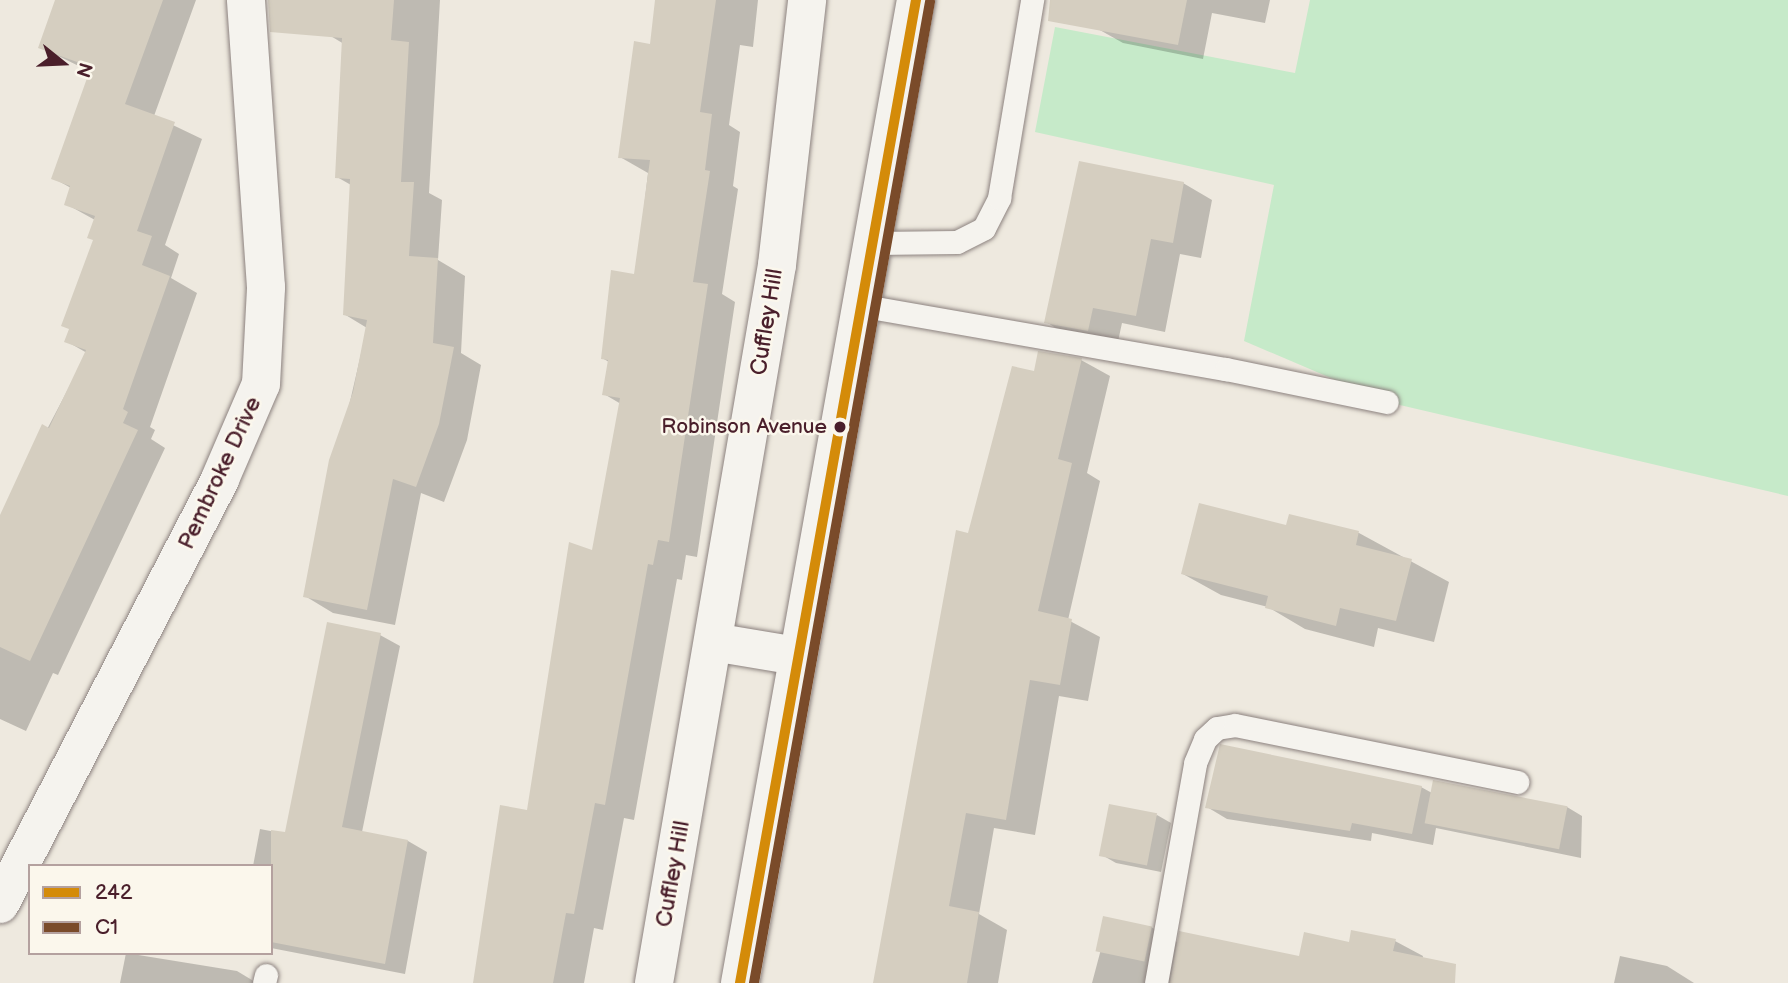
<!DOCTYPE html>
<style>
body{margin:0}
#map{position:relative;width:1788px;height:983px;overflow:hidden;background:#eee9df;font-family:"Balsamiq Sans",sans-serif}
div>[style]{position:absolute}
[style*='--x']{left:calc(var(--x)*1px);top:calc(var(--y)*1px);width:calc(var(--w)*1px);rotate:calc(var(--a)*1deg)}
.green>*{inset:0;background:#c6eac9}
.shadow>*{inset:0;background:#0003}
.building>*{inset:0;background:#d5cec0;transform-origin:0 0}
.roads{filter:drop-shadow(0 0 2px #8c827f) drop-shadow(0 0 2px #8c827f)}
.lane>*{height:23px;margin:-11.5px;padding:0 11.5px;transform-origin:11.5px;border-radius:11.5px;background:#f5f3ee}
.street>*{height:38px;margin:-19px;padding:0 19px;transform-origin:19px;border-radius:19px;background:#f5f3ee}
.secondary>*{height:38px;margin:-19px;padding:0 19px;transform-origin:19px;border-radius:19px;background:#f5f3ee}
.bus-1>*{height:10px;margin:-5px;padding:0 5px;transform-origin:5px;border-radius:5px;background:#d48b09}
.bus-2>*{height:10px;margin:-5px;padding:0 5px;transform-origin:5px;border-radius:5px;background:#7a4b2a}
.dots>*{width:19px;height:19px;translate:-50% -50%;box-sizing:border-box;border:4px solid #fbf7ec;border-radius:50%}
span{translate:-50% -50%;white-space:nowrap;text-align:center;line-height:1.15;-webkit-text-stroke:5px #fbf7ec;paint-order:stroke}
.bus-label{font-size:21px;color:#4a1f2b}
.right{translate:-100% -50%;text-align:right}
.street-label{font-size:23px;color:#4a1f2b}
.legend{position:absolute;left:28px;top:864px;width:245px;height:91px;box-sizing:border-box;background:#fbf7ec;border:2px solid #b4a19f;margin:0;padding:9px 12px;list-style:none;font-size:21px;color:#4a1f2b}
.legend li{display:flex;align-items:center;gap:14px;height:35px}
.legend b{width:35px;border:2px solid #b4a19f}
.north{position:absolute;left:28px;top:28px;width:70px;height:70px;-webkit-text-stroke:5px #fbf7ec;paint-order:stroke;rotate:108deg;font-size:19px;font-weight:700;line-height:28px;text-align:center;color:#4a1f2b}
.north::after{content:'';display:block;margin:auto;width:24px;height:32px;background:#4a1f2b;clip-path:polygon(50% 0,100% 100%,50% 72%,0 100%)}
</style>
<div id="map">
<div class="green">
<div style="clip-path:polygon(1310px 0,1788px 0,1788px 496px,1387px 402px,1244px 341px,1274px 185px,1035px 132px,1055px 27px,1295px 73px)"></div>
</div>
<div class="shadow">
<div style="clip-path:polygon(57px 0,196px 0,154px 116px,202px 139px,165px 245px,179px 254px,171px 278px,197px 293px,150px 427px,155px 430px,151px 439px,165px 448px,58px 675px,53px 673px,26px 731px,0 719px,0 519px,87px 353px,66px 341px,95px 241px,95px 220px,66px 204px,71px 188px,53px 178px,91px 72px,40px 47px)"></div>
<div style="clip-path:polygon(331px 0,440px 0,429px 193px,442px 200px,438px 260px,465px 276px,461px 353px,481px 365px,467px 440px,444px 502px,421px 493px,395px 625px,333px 613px,305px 596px,367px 328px,344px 314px,351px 185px,337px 177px,344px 44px,329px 35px)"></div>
<div style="clip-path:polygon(656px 0,758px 0,753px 47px,740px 45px,729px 125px,740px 132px,733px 186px,738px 189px,722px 294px,735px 302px,697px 557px,686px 555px,682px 580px,677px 579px,634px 820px,624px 818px,603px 930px,594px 928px,584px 983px,474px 983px,528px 812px,594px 553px,621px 404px,604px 394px,609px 362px,602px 358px,636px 276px,648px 173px,620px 157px,652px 46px)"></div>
<div style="clip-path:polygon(1103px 0,1270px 0,1265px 23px,1212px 13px,1203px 59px,1123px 43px,1098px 29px)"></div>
<div style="clip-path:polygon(1183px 183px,1212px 200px,1201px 258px,1180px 254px,1165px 332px,1122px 323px,1117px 346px,1074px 339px,1046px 322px)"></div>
<div style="clip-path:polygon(1081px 360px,1110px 376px,1087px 473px,1100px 481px,1068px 620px,1100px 637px,1088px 701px,1059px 696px,1035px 835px,994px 828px,979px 914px,1007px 930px,998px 983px,875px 983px,969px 535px,1036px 373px)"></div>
<div style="clip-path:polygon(1290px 516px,1359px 533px,1449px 582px,1434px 642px,1378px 628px,1374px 647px,1305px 629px,1268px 607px,1221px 595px,1183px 574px,1287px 527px)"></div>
<div style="clip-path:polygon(380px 635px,400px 646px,362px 832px,408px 841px,427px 852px,405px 974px,271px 948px,271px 866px,253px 866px,260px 829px,286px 834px)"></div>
<div style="clip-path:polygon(1221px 746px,1421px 787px,1432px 793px,1567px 807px,1582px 816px,1581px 858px,1436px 828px,1433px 845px,1372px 833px,1371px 841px,1227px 819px,1207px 807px)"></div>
<div style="clip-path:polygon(1157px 815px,1171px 823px,1161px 872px,1116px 863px,1102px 855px)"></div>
<div style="clip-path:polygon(1109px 919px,1151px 927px,1179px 943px,1301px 958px,1350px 944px,1395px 941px,1423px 956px,1418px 983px,1092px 983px)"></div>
<div style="clip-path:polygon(126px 953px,237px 971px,257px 983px,120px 983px)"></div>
<div style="clip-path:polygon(1620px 956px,1667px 966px,1694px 983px,1614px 983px)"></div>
</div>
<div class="building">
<div style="clip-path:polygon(55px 0,163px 0,125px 104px,175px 122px,137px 231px,152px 236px,142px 265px,170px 276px,123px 409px,128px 412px,123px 423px,138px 430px,30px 661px,0 647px,0 515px,42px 424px,49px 428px,86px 350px,64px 342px,69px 329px,61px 326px,93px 240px,87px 238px,95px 216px,64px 205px,70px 186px,51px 179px,91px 67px,38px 48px)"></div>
<div style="clip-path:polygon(268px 0,394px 0,391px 40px,409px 42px,401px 182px,414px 182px,409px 256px,438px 258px,433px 343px,454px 347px,439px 424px,416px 487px,393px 479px,367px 610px,303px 597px,329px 460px,353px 392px,367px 320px,343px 315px,350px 179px,335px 178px,342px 38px,270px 32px)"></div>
<div style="clip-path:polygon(655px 0,716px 0,700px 112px,712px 114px,705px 170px,710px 171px,693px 282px,708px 284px,669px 542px,658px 540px,653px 565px,648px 564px,605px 805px,595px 803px,574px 914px,566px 913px,553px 983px,473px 983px,500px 805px,527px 810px,569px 542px,592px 550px,620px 398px,602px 395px,608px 360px,601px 359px,611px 270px,634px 274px,650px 160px,618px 158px,634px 41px,650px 44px)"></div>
<div style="clip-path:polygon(1050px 0,1187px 0,1178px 45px,1048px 21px)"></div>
<div style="clip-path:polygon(1079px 161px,1184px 182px,1173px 243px,1151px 239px,1136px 316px,1093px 308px,1088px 331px,1044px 323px)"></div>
<div style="clip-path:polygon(1038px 351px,1082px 358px,1058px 459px,1072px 463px,1038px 611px,1072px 619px,1060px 685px,1030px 680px,1006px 820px,966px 813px,949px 906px,979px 912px,967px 983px,873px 983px,956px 530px,968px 533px,1012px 366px,1034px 371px)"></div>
<div style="clip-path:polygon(1199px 503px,1286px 525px,1289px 514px,1359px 531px,1356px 545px,1412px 559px,1396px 621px,1340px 608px,1336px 626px,1265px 608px,1268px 596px,1181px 574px)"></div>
<div style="clip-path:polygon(327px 622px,381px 633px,342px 827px,408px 840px,385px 964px,271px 942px,271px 830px,285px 832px)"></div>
<div style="clip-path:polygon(1220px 744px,1422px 786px,1412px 834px,1352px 823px,1350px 831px,1205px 808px)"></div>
<div style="left:1433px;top:780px;width:137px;height:44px;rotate:11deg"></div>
<div style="left:1109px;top:804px;width:49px;height:53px;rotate:11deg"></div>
<div style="left:1103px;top:916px;width:50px;height:36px;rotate:12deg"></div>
<div style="clip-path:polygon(1351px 930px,1396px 939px,1393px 951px,1456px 964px,1455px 983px,1170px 983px,1179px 931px,1299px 956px,1304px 932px,1349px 942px)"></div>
</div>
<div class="roads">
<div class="lane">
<div style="--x:875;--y:243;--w:82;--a:-0.7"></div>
<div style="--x:957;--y:242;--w:30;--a:-27"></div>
<div style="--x:984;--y:228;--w:34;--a:-63"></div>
<div style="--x:999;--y:198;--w:201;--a:-80.5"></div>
<div style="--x:864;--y:306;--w:367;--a:9.9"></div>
<div style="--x:1226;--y:369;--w:164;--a:11.6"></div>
<div style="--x:264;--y:983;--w:8;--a:-76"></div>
<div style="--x:1156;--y:983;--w:223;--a:-79.9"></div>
<div style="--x:1195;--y:763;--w:26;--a:-67"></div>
<div style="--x:1205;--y:739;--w:16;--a:-43"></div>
<div style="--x:1217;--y:728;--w:18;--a:-9"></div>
<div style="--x:1235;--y:725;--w:288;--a:11.4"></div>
</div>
<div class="street">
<div style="--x:713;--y:642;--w:85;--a:9.5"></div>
<div style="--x:0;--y:904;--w:479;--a:-62.6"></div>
<div style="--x:220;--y:479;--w:103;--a:-66.7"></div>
<div style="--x:261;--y:384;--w:97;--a:-87"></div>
<div style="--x:266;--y:287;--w:288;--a:-94"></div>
<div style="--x:654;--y:983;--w:728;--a:-80.28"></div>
<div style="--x:777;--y:265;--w:267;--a:-83.5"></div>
</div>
<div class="secondary">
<div style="--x:740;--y:983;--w:999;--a:-79.85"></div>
</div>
</div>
<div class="bus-1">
<div style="--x:740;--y:983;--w:999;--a:-79.85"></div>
</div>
<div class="bus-2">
<div style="--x:754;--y:983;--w:997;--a:-79.83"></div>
</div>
<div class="dots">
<div style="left:840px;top:427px;background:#4a1f2b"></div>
</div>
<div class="bus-label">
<span class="right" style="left:827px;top:427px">Robinson Avenue</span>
</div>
<div class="street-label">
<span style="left:767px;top:322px;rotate:-81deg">Cuffley Hill</span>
<span style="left:220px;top:473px;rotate:-65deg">Pembroke Drive</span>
<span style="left:673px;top:874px;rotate:-80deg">Cuffley Hill</span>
</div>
<ul class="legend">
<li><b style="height:9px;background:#d48b09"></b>242</li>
<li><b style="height:9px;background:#7a4b2a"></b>C1</li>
</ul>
<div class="north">N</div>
</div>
